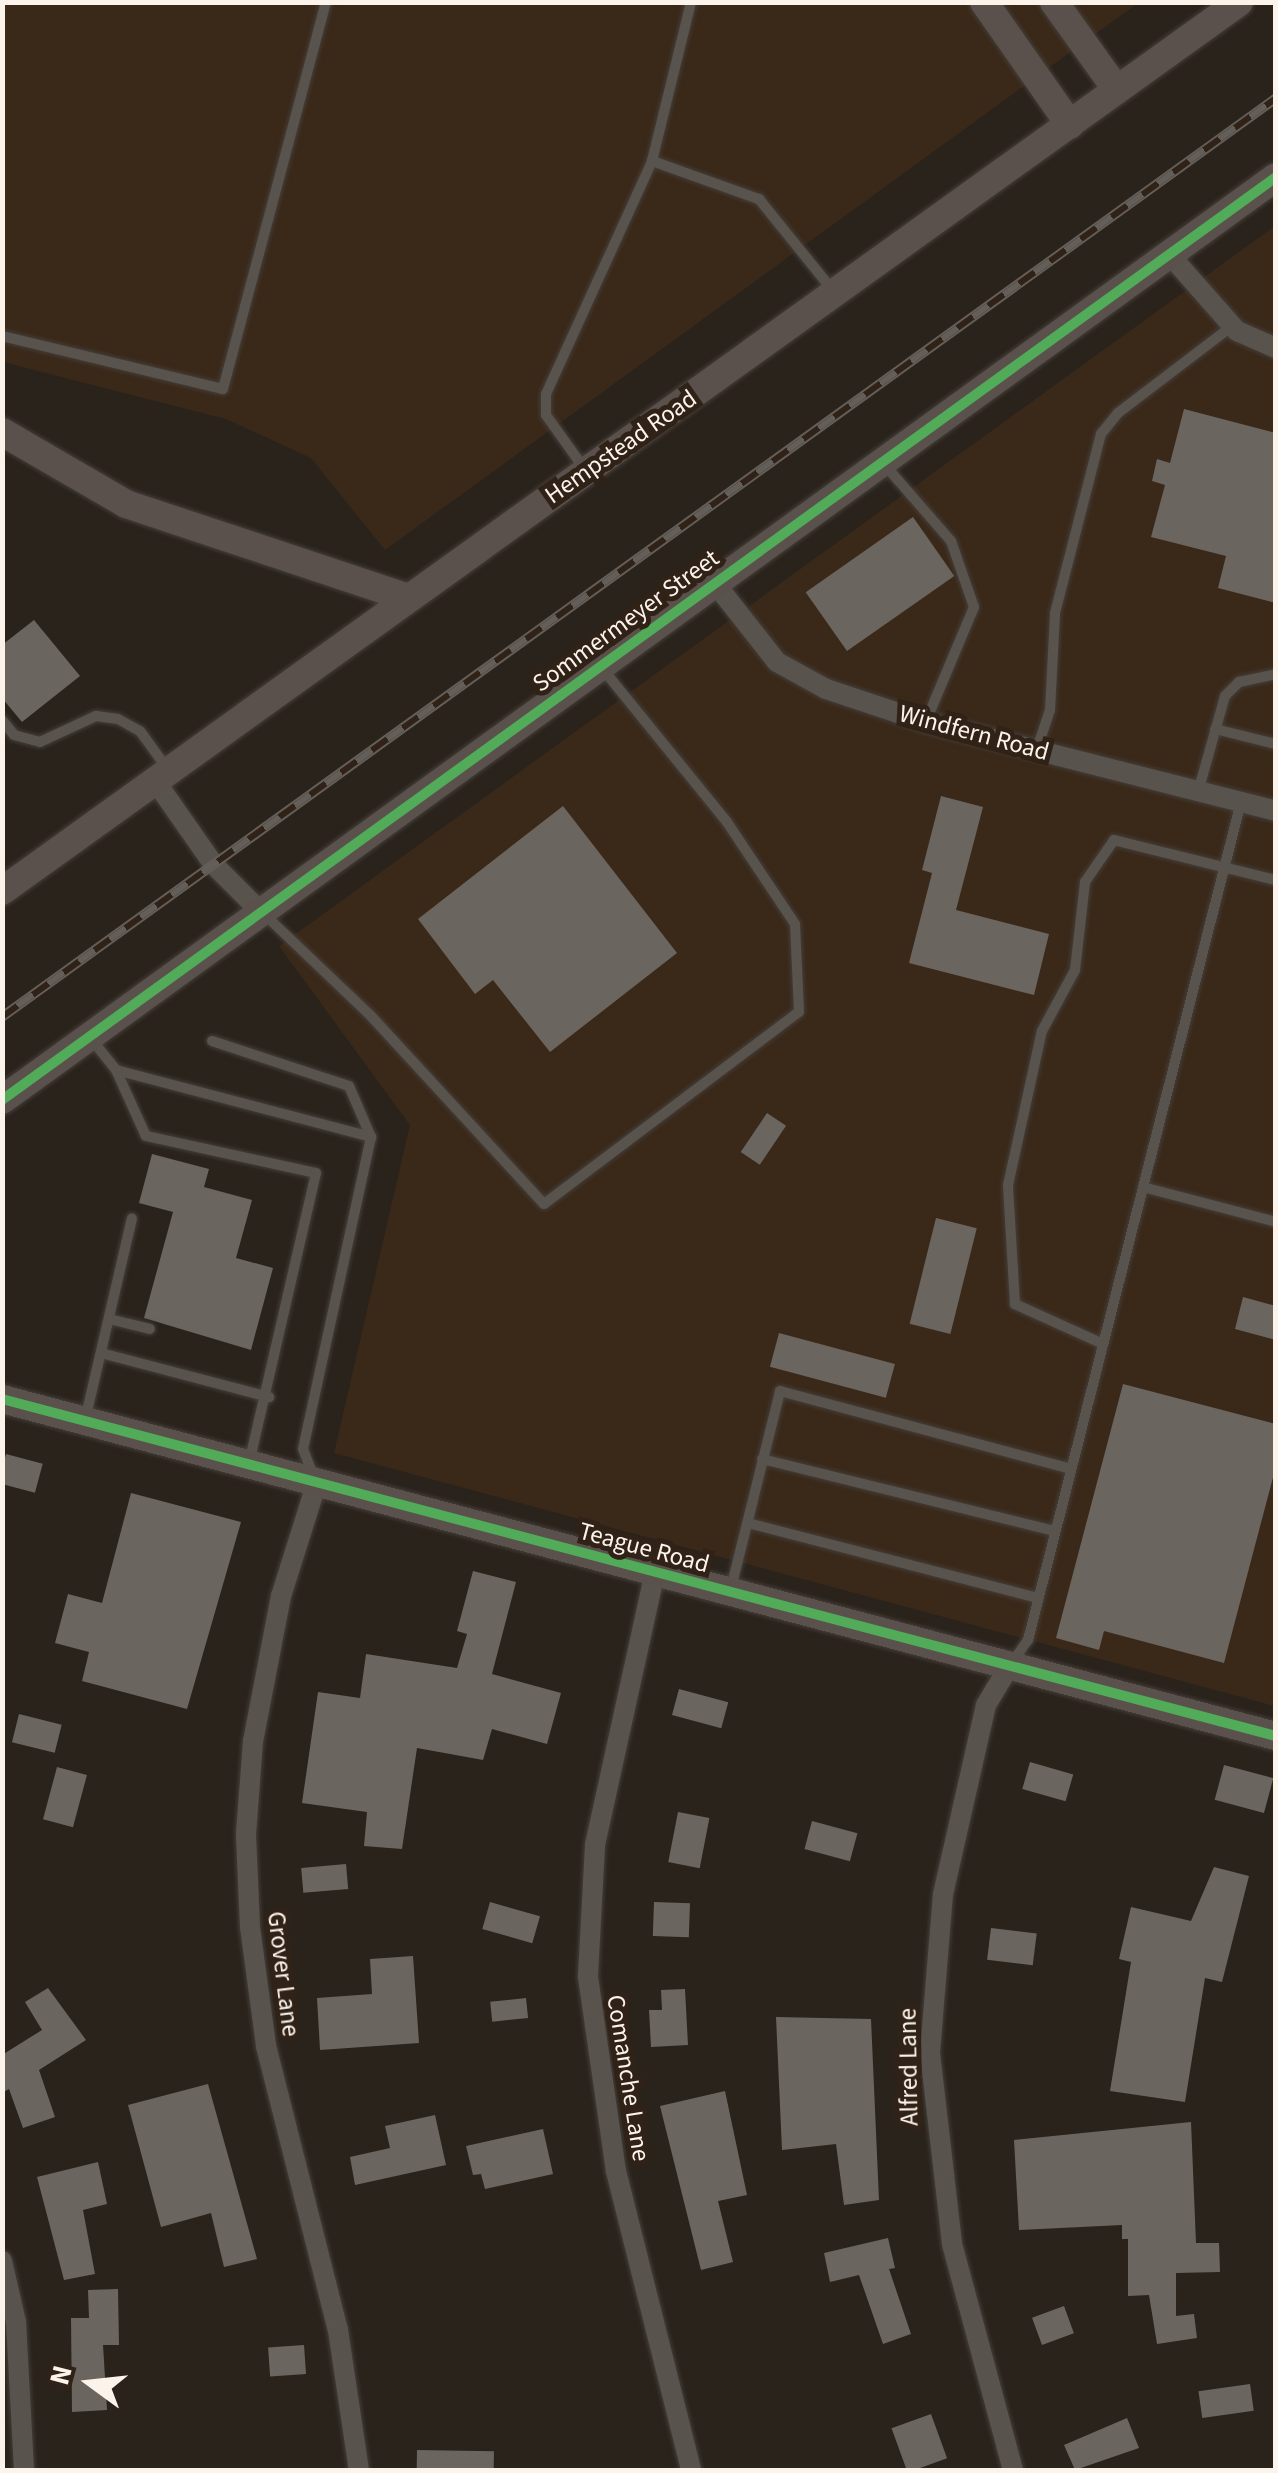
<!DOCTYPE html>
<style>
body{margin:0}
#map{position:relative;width:1278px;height:2473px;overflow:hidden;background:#2a231c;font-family:"Source Sans 3",sans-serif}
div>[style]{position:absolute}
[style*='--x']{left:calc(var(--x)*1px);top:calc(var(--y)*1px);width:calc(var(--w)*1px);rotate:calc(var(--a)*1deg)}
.built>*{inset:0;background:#3a2919}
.building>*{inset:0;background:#6a665f;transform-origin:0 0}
.roads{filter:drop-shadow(0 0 2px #443e39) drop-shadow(0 0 2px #443e39)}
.lane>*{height:10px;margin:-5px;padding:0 5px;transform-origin:5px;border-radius:5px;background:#59534e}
.street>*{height:20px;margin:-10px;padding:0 10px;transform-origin:10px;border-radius:10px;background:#59534e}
.secondary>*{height:28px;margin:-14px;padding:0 14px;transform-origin:14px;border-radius:14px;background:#5a514c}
.rail>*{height:10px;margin-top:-5px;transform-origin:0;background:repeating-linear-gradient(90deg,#302216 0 19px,#645e59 0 38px);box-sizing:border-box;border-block:2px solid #645e59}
.cycleway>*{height:10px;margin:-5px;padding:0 5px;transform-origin:5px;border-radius:5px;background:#51ab58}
span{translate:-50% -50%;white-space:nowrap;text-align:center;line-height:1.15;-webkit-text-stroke:10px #302216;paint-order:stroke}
.street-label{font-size:25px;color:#fcf3eb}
.frame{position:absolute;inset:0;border:5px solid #fcf3eb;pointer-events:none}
.north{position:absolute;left:40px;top:2333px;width:100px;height:100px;-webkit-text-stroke:8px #302216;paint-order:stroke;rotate:285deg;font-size:28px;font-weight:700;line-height:40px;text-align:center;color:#fcf3eb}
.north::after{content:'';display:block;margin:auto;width:35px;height:45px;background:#fcf3eb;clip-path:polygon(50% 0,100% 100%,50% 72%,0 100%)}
</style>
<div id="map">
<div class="built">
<div style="clip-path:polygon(2px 3px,1138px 3px,385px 550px,311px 458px,226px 419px,3px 362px)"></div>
<div style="clip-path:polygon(1275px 226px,1275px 1706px,334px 1453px,410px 1125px,279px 946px)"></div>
</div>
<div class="building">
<div style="clip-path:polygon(1184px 409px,1276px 433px,1276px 603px,1218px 588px,1226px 556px,1151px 537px,1165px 485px,1152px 481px,1157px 459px,1170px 463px)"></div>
<div style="left:913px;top:517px;width:72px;height:131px;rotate:55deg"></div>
<div style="clip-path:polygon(34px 620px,80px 676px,22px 722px,2px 698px,2px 645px)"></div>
<div style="clip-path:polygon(941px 796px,983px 807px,956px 910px,1049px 934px,1034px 995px,909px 963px,932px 873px,922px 870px)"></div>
<div style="clip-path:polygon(563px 806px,677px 953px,550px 1052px,493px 980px,475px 994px,418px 919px)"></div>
<div style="left:767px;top:1113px;width:23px;height:47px;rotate:34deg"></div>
<div style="clip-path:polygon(152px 1154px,209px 1169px,204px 1187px,252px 1200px,236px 1258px,273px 1268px,251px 1350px,144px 1318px,173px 1212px,139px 1203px)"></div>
<div style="left:936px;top:1218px;width:42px;height:109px;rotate:14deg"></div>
<div style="clip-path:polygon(1243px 1297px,1276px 1306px,1276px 1340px,1235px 1329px)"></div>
<div style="left:779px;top:1333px;width:120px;height:35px;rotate:15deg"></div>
<div style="clip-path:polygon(1123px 1384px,1276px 1424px,1276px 1466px,1224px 1663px,1104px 1631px,1099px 1650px,1056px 1638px)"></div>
<div style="left:6px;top:1454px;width:38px;height:30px;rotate:15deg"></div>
<div style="clip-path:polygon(131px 1493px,241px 1522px,187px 1709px,82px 1681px,89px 1652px,55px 1643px,68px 1594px,102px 1603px)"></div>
<div style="clip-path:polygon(473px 1571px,516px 1582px,492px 1674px,561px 1693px,547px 1744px,492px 1729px,483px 1760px,417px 1748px,402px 1849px,364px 1846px,367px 1812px,302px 1803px,318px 1692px,360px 1698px,366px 1654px,457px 1668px,467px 1634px,457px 1631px)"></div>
<div style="left:679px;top:1689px;width:51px;height:27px;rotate:15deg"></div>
<div style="left:19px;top:1714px;width:44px;height:29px;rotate:14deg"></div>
<div style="left:1030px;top:1762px;width:45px;height:28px;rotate:16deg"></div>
<div style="left:1224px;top:1765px;width:51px;height:36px;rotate:15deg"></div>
<div style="left:57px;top:1767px;width:31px;height:54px;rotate:15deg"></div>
<div style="left:678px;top:1812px;width:32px;height:51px;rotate:11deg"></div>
<div style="left:812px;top:1821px;width:47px;height:29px;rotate:15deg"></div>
<div style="left:346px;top:1864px;width:25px;height:45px;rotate:85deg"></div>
<div style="clip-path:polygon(1214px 1867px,1249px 1876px,1222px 1982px,1205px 1978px,1185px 2102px,1110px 2091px,1131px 1962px,1119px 1959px,1131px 1907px,1191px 1921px)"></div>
<div style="left:490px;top:1902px;width:52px;height:28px;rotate:16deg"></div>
<div style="left:654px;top:1902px;width:36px;height:34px;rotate:2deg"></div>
<div style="left:991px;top:1928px;width:46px;height:32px;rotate:7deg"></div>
<div style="clip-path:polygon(413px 1956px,419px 2043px,320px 2050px,317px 1998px,372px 1994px,370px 1959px)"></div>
<div style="clip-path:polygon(48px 1988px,86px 2040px,39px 2070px,55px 2117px,23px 2128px,9px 2089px,2px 2093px,2px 2055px,42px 2030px,25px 2002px)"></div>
<div style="clip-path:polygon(685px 1989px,688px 2045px,651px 2047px,649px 2010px,662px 2010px,661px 1990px)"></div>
<div style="left:526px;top:1998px;width:20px;height:36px;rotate:84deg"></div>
<div style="clip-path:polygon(776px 2017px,871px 2019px,879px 2200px,844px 2205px,836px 2144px,782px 2150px)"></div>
<div style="clip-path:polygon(208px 2084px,257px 2259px,224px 2267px,211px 2213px,161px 2227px,128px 2105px)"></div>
<div style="clip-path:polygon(725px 2091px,747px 2195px,718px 2201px,733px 2262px,701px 2270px,660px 2106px)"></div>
<div style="clip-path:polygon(435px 2115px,446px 2165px,355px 2185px,350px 2157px,390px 2148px,385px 2126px)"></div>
<div style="clip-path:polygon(1191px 2122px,1196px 2243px,1219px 2243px,1220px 2272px,1176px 2273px,1176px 2316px,1194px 2314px,1197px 2338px,1157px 2344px,1149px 2295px,1128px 2296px,1128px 2239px,1122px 2239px,1122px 2225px,1019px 2230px,1014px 2140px)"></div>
<div style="clip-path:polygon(543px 2129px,553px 2174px,485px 2189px,481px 2174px,473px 2175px,466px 2146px)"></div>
<div style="clip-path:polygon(98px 2162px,107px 2204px,83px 2210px,95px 2274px,64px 2280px,37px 2177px)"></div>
<div style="clip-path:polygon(888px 2238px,895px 2268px,889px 2269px,911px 2334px,883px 2344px,859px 2275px,830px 2282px,824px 2253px)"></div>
<div style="clip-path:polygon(118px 2289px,119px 2345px,103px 2345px,107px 2410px,72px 2412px,71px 2318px,89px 2318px,88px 2290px)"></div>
<div style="left:1064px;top:2306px;width:29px;height:34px;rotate:70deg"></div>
<div style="left:304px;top:2345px;width:29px;height:36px;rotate:86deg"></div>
<div style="left:1250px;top:2384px;width:27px;height:52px;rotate:82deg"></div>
<div style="left:931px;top:2414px;width:47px;height:42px;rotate:70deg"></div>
<div style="clip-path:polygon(1127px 2418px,1139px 2448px,1075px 2470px,1064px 2445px)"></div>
<div style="left:417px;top:2450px;width:77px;height:20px;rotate:1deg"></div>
</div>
<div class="roads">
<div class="lane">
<div style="--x:652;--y:161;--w:114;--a:19.6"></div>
<div style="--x:759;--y:199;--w:119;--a:51.1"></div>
<div style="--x:2;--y:336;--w:227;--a:13.5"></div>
<div style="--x:223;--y:389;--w:400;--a:-75.1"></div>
<div style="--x:884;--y:464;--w:102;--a:49"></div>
<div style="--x:951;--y:541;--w:70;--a:70.8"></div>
<div style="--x:974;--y:607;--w:124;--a:112.8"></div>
<div style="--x:586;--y:471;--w:69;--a:-125.5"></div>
<div style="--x:546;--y:415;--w:21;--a:-90"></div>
<div style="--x:546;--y:394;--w:256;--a:-65.5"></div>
<div style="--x:652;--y:161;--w:164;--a:-76.2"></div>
<div style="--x:2;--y:720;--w:19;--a:51"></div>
<div style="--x:14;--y:735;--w:27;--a:15"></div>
<div style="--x:40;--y:742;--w:62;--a:-24.9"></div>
<div style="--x:96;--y:716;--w:22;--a:8"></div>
<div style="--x:118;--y:719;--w:25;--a:29"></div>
<div style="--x:140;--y:731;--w:49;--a:54.1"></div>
<div style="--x:1215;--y:729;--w:63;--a:13.8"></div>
<div style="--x:1037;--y:749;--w:41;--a:-71.6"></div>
<div style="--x:1050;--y:710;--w:97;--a:-87"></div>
<div style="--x:1055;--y:613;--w:185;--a:-75.6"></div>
<div style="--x:1101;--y:434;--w:27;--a:-51"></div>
<div style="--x:1118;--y:413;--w:143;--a:-37.3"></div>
<div style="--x:1198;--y:792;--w:100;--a:-74.3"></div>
<div style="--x:1225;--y:696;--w:20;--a:-45"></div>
<div style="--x:1239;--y:682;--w:38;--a:-12"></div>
<div style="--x:264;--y:914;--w:148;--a:43.6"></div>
<div style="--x:371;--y:1016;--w:255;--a:47.4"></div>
<div style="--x:544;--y:1204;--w:319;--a:-37"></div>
<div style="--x:799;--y:1012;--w:88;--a:-92.6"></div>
<div style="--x:795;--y:924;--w:123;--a:-123.7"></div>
<div style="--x:727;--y:822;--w:200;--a:-129.1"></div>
<div style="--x:92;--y:1040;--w:38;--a:51"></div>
<div style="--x:116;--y:1070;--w:72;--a:65.6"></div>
<div style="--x:146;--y:1136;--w:174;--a:12.3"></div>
<div style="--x:316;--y:1173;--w:298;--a:103"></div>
<div style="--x:212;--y:1041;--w:144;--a:18.2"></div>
<div style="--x:349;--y:1086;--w:56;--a:66.7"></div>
<div style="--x:371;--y:1137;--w:319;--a:102.3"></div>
<div style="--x:303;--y:1449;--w:30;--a:69"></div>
<div style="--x:116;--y:1070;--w:264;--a:14.7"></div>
<div style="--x:1143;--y:1187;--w:138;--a:14.7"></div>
<div style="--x:109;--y:1319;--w:42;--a:13.7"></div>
<div style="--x:1103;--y:1344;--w:97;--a:-155.6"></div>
<div style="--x:1015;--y:1304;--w:119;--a:-93.4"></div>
<div style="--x:1008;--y:1185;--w:158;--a:-77.6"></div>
<div style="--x:1042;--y:1031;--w:69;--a:-61.6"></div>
<div style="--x:1075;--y:970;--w:89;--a:-83.5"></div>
<div style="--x:1085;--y:882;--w:51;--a:-55.4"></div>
<div style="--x:1114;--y:840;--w:167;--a:13.9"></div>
<div style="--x:101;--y:1353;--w:174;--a:14.7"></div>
<div style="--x:85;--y:1420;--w:207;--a:-76.9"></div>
<div style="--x:762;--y:1459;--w:302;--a:13.8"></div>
<div style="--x:748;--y:1523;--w:300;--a:14.5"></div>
<div style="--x:731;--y:1588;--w:203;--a:-76"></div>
<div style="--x:780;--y:1391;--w:301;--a:15"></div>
<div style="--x:1011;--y:1664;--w:29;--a:-55"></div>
<div style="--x:1028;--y:1640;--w:865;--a:-75.74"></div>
</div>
<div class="street">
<div style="--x:1169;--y:254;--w:103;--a:48.6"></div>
<div style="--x:1237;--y:331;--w:43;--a:23.6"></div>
<div style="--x:714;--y:582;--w:102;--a:51.8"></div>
<div style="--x:777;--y:662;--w:56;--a:28.9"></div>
<div style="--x:826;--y:689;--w:104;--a:18.4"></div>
<div style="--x:925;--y:722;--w:362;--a:14.2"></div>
<div style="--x:156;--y:782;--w:101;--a:55.1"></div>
<div style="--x:214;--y:865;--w:69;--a:45"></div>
<div style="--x:317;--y:1482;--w:120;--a:107.5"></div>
<div style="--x:281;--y:1596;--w:148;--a:100.9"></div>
<div style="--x:253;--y:1741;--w:94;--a:94.3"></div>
<div style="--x:246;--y:1835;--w:92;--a:87.5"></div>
<div style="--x:250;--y:1927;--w:120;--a:82.3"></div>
<div style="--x:266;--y:2046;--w:293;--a:75.8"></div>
<div style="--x:338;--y:2330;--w:142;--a:81.5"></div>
<div style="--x:655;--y:1572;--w:280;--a:102.4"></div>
<div style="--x:595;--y:1846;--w:131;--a:93.1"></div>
<div style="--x:588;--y:1977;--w:196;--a:81.8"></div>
<div style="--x:616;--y:2171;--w:308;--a:75.9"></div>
<div style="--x:1010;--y:1665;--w:47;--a:121"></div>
<div style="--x:986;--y:1705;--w:194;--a:102.8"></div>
<div style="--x:943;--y:1894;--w:160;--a:94.7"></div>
<div style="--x:930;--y:2053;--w:192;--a:83.4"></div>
<div style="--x:952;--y:2244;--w:234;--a:74.9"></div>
<div style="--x:2;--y:2261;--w:63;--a:77.1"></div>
<div style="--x:16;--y:2322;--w:148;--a:86.9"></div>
</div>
<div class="secondary">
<div style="--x:984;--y:2;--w:150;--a:55"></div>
<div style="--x:1054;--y:2;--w:108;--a:54.4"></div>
<div style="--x:2;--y:432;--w:143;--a:30.1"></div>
<div style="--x:126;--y:504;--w:297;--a:18.4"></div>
<div style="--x:2;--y:891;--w:1523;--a:-35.7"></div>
<div style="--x:2;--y:1100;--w:1573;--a:-35.92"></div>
<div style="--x:2;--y:1399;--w:1318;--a:14.82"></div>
</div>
</div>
<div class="rail">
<div style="--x:2;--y:1017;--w:1571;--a:-35.8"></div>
</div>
<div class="cycleway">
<div style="--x:2;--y:1100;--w:1573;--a:-35.92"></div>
<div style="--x:2;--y:1399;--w:1318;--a:14.82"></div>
</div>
<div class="street-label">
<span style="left:621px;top:447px;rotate:-35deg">Hempstead Road</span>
<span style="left:626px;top:621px;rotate:-36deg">Sommermeyer Street</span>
<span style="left:974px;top:733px;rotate:15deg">Windfern Road</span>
<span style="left:644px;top:1548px;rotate:15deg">Teague Road</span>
<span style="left:283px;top:1974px;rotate:83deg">Grover Lane</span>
<span style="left:909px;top:2067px;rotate:-91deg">Alfred Lane</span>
<span style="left:628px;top:2078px;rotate:81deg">Comanche Lane</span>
</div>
<div class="frame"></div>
<div class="north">N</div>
</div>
